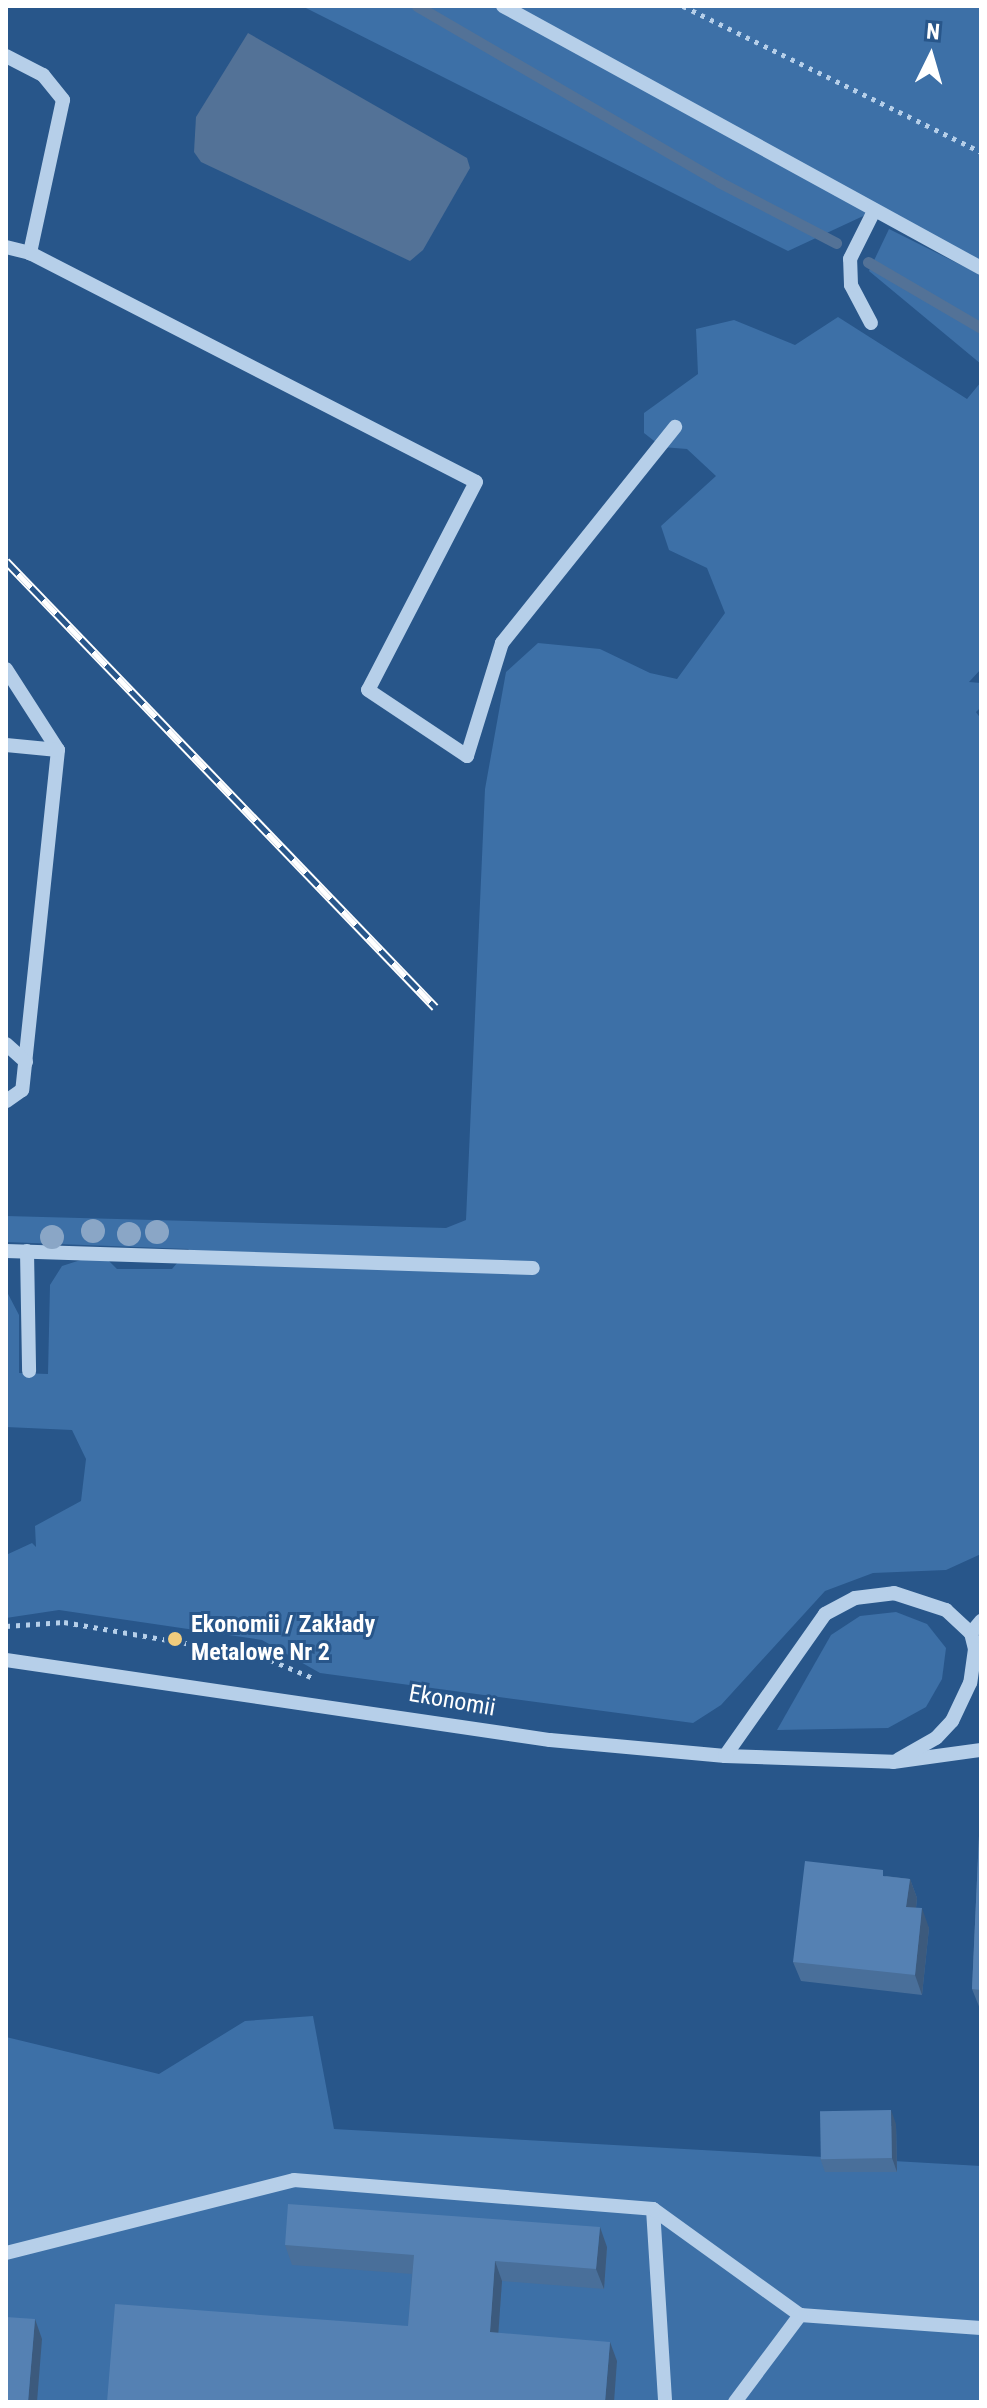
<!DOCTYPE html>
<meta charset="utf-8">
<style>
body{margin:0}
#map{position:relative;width:987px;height:2408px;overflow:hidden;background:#28568a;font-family:"Roboto Condensed",sans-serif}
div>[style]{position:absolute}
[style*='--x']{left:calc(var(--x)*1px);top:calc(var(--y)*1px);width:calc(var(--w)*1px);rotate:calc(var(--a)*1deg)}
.green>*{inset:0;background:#3d70a7}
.water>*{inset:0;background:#537297}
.stream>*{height:11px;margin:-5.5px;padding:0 5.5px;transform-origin:5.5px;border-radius:5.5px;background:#537297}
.path>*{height:5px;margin-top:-2.5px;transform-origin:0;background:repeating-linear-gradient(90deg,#b6cfe9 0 4px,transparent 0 10px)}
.minor>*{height:14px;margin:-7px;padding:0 7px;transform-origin:7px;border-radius:7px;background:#b6cfe9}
.rail>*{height:9px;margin-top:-4.5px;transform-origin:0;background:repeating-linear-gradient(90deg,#28568a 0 18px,#fff 0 36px);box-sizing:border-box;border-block:2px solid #fff}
.trees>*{width:24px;height:24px;margin:-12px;border-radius:50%;background:#8aa6c6}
.wall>*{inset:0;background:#496f9a}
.shaded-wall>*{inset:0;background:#3c5a7d}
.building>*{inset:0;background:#5581b3;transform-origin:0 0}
.dots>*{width:22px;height:22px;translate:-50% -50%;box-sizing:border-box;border:4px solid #28568a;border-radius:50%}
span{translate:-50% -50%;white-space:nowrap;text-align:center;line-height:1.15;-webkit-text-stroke:6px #28568a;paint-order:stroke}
.poi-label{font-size:24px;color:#fff;font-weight:700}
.left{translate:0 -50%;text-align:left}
.street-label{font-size:24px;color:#fff}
.frame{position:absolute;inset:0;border:8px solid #fff;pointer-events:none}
.north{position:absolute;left:891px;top:16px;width:80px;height:80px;-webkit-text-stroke:6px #28568a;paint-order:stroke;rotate:5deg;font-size:22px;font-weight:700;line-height:32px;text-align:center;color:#fff}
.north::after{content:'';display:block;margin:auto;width:28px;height:36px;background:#fff;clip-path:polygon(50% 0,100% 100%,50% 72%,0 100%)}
</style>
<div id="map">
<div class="green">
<div style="clip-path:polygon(302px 6px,981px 6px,981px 268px,874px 211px,788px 251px)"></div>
<div style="clip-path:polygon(889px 229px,981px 275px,981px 364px,869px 271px)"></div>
<div style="clip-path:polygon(838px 317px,967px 399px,981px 382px,981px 669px,969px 682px,981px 683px,981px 707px,976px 712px,981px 719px,981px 1554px,946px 1570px,873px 1573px,825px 1591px,721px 1705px,693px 1723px,320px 1673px,262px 1640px,59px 1610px,6px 1618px,6px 1555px,32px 1543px,36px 1547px,35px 1526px,81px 1501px,86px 1459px,72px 1430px,6px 1427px,6px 1290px,19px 1315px,19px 1373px,48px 1374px,50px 1285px,62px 1266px,90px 1257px,106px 1258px,117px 1269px,172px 1269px,189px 1249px,6px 1242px,6px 1216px,446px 1228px,466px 1220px,485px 789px,506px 672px,538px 643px,600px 649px,650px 673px,677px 679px,725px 613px,707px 568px,669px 550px,661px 526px,716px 476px,687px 449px,662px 447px,644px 433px,644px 413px,698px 374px,696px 329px,734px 320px,795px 345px)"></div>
<div style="clip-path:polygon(896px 1612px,927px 1624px,946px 1648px,942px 1679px,926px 1707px,888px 1728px,777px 1730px,831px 1635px,860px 1616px)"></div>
<div style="clip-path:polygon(313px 2016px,334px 2129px,981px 2166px,981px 2402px,6px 2402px,6px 2037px,159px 2074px,245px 2021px)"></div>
</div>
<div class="water">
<div style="clip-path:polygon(248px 33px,467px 158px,470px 168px,423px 250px,410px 261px,201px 162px,194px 152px,196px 117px)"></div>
</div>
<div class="stream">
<div style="--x:417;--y:6;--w:350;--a:30.2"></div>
<div style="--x:719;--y:182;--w:132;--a:27.5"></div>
<div style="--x:868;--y:262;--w:131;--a:30.3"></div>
</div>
<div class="path">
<div style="--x:683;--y:6;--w:332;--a:26.1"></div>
<div style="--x:6;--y:1626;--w:58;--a:-3.9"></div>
<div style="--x:64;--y:1622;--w:200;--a:9.8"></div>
<div style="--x:261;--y:1656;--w:56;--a:22.9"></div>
</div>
<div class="minor">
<div style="--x:503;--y:6;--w:545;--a:28.73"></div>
<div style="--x:6;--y:56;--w:42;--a:27.2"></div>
<div style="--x:43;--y:75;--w:32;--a:51"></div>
<div style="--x:63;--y:100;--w:157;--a:102.2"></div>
<div style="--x:6;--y:247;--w:25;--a:14"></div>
<div style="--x:30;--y:253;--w:501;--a:27.18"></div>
<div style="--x:476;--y:482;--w:234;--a:117.4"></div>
<div style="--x:368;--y:690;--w:119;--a:33.7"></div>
<div style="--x:467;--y:756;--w:118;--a:-72.8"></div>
<div style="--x:502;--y:643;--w:277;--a:-51.3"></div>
<div style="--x:871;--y:323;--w:43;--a:-117.8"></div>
<div style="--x:851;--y:285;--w:26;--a:-92"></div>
<div style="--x:850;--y:259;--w:54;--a:-63.4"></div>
<div style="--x:6;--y:669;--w:96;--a:57.3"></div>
<div style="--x:58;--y:750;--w:342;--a:96"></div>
<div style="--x:22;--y:1090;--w:19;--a:145"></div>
<div style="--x:6;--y:745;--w:52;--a:5.5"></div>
<div style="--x:6;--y:1044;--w:27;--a:42"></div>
<div style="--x:6;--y:1251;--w:527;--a:1.85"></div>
<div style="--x:27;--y:1251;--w:120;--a:89"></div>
<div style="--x:971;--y:1633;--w:16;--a:-50"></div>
<div style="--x:6;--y:1660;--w:550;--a:8.37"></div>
<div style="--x:550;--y:1740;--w:176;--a:5.2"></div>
<div style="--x:725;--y:1756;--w:168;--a:2"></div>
<div style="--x:893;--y:1762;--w:89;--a:-7.8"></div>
<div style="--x:725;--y:1756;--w:174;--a:-54.8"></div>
<div style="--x:825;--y:1614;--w:34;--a:-28"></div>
<div style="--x:855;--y:1598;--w:39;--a:-7"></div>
<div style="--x:894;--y:1593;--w:55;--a:18.1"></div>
<div style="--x:946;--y:1610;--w:34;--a:43"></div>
<div style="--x:971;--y:1633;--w:16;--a:76"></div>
<div style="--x:975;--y:1649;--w:34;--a:98"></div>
<div style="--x:970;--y:1683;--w:42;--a:115.3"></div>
<div style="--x:952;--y:1721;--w:23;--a:133"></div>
<div style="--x:936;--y:1738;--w:43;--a:150.4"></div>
<div style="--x:653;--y:2209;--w:193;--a:86.4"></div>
<div style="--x:6;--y:2253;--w:297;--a:-14.2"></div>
<div style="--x:294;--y:2180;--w:360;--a:4.6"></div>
<div style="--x:653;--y:2209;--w:181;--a:35.8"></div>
<div style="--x:800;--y:2315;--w:181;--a:4.1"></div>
<div style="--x:735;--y:2402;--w:109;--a:-53.2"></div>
</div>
<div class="rail">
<div style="--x:6;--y:561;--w:619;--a:46.11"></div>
</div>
<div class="trees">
<div style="left:93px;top:1231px"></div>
<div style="left:157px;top:1232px"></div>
<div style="left:129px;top:1234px"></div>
<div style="left:52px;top:1237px"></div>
</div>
<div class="wall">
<div style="clip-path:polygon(981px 1792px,981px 2009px,980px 2009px,972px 1989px)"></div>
<div style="clip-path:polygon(886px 1876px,910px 1879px,917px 1898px,916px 1908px,929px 1928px,922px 1995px,801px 1981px,793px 1962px)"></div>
<div style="clip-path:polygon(896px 2124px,897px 2172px,825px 2172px,820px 2158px)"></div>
<div style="clip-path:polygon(285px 2245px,607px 2247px,604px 2289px,502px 2281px,498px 2333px,617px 2361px,408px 2326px,412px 2274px,292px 2265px)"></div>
</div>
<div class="shaded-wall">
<div style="clip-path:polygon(910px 1879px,917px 1898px,914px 1927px,906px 1907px)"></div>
<div style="clip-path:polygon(922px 1908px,929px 1928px,922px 1995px,915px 1975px)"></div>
<div style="clip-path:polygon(891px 2110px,896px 2124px,897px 2172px,892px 2158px)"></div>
<div style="clip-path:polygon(600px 2227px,607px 2247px,604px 2289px,596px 2269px)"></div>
<div style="clip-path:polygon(495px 2261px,502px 2281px,497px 2352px,490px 2332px)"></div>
<div style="clip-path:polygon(35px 2319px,42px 2339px,37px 2402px,28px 2402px)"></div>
<div style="clip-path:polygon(610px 2342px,617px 2361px,614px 2402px,605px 2402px)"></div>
</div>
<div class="building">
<div style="clip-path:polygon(981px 1792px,981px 1990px,972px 1989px)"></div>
<div style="clip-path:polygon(805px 1861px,883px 1870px,883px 1876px,910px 1879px,906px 1907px,922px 1908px,915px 1975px,793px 1962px)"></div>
<div style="left:891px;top:2110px;width:48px;height:71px;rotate:89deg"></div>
<div style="clip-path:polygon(288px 2204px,600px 2227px,596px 2269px,495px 2261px,490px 2332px,610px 2342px,605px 2402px,107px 2402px,115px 2304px,408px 2326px,414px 2255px,285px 2245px)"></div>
<div style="clip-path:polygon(6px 2317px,35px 2319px,28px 2402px,6px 2402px)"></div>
</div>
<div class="dots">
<div style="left:175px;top:1639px;background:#f1cc7d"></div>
</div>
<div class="poi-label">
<span class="left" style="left:191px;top:1639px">Ekonomii / Zakłady<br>Metalowe Nr 2</span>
</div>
<div class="street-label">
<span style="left:452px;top:1701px;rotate:10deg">Ekonomii</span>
</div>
<div class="frame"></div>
<div class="north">N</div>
</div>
